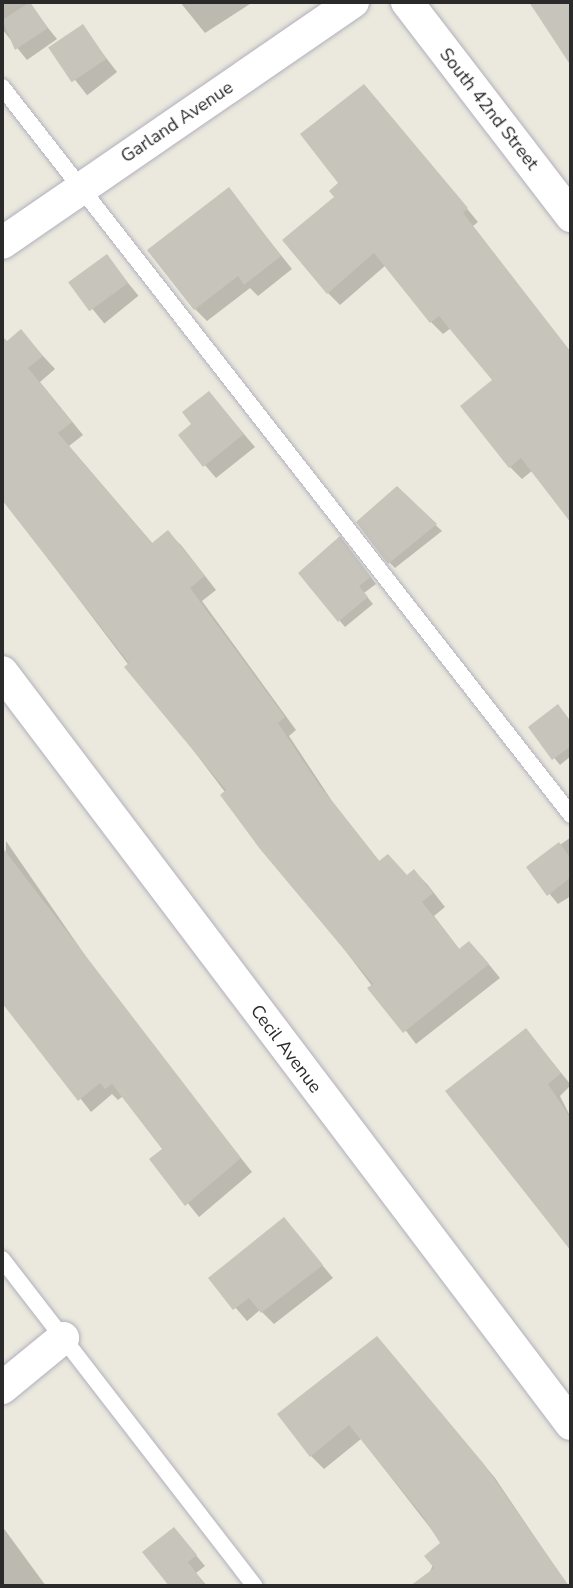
<!DOCTYPE html>
<style>
body{margin:0}
#map{position:relative;width:573px;height:1588px;overflow:hidden;background:#ebe8dd;font-family:"Nunito Sans",sans-serif}
div>[style]{position:absolute}
[style*='--x']{left:calc(var(--x)*1px);top:calc(var(--y)*1px);width:calc(var(--w)*1px);rotate:calc(var(--a)*1deg)}
.shadow>*{inset:0;background:#0003;transform-origin:0 0}
.building>*{inset:0;background:#c7c4bc;transform-origin:0 0}
.roads{filter:drop-shadow(0 0 2px #b0b1bd) drop-shadow(0 0 2px #b0b1bd)}
.lane>*{height:16px;margin:-8px;padding:0 8px;transform-origin:8px;border-radius:8px;background:#fff}
.street>*{height:32px;margin:-16px;padding:0 16px;transform-origin:16px;border-radius:16px;background:#fff}
span{translate:-50% -50%;white-space:nowrap;text-align:center;line-height:1.15;-webkit-text-stroke:6px #fff;paint-order:stroke}
.street-label{font-size:18px;color:#2a2a2a}
.frame{position:absolute;inset:0;border:4px solid #2a2a2a;pointer-events:none}
</style>
<div id="map">
<div class="shadow">
<div style="clip-path:polygon(2px 2px,27px 2px,57px 39px,27px 60px,2px 29px)"></div>
<div style="clip-path:polygon(180px 2px,253px 2px,205px 33px)"></div>
<div style="clip-path:polygon(529px 2px,571px 2px,571px 59px)"></div>
<div style="left:82px;top:27px;width:57px;height:38px;rotate:52deg"></div>
<div style="clip-path:polygon(376px 99px,478px 222px,473px 226px,571px 353px,571px 519px,533px 470px,522px 479px,510px 467px,494px 380px,451px 328px,443px 334px,431px 322px,386px 265px,340px 305px,328px 293px,336px 197px)"></div>
<div style="clip-path:polygon(229px 190px,292px 269px,258px 296px,250px 288px,207px 321px,195px 309px)"></div>
<div style="left:107px;top:257px;width:50px;height:44px;rotate:51deg"></div>
<div style="clip-path:polygon(21px 332px,55px 369px,40px 382px,83px 435px,69px 446px,153px 544px,168px 533px,181px 545px,216px 590px,202px 601px,296px 730px,289px 736px,332px 801px,380px 862px,407px 877px,414px 871px,427px 884px,445px 907px,434px 916px,460px 950px,482px 956px,500px 978px,416px 1044px,2px 498px,2px 348px)"></div>
<div style="clip-path:polygon(209px 393px,255px 447px,216px 478px,180px 436px,194px 424px)"></div>
<div style="clip-path:polygon(397px 489px,442px 531px,395px 568px,389px 562px)"></div>
<div style="clip-path:polygon(346px 545px,376px 584px,364px 593px,373px 604px,345px 627px,339px 620px)"></div>
<div style="clip-path:polygon(564px 713px,571px 722px,571px 756px,560px 765px,530px 728px)"></div>
<div style="clip-path:polygon(571px 837px,571px 896px,558px 904px,528px 868px)"></div>
<div style="clip-path:polygon(6px 841px,118px 1003px,252px 1172px,199px 1217px,152px 1159px,164px 1150px,123px 1096px,118px 1100px,112px 1094px,91px 1112px,2px 998px)"></div>
<div style="clip-path:polygon(526px 1030px,571px 1085px,560px 1096px,571px 1118px,571px 1250px,447px 1091px)"></div>
<div style="clip-path:polygon(284px 1219px,333px 1278px,274px 1324px,260px 1310px,247px 1321px,210px 1278px)"></div>
<div style="clip-path:polygon(389px 1351px,495px 1478px,568px 1586px,439px 1586px,429px 1574px,442px 1543px,361px 1439px,324px 1469px,311px 1456px)"></div>
<div style="clip-path:polygon(2px 1526px,46px 1586px,2px 1586px)"></div>
<div style="clip-path:polygon(174px 1529px,205px 1566px,196px 1573px,207px 1586px,172px 1586px,145px 1553px)"></div>
</div>
<div class="building">
<div style="clip-path:polygon(30px 2px,48px 28px,15px 50px,2px 20px)"></div>
<div style="clip-path:polygon(529px 2px,571px 2px,571px 66px)"></div>
<div style="left:83px;top:24px;width:42px;height:42px;rotate:56deg"></div>
<div style="clip-path:polygon(364px 84px,468px 208px,463px 213px,571px 352px,571px 523px,521px 458px,509px 468px,460px 406px,492px 380px,439px 316px,430px 323px,374px 253px,327px 294px,282px 240px,334px 197px,329px 191px,338px 183px,300px 134px)"></div>
<div style="clip-path:polygon(229px 187px,281px 256px,244px 285px,238px 276px,194px 310px,147px 250px)"></div>
<div style="left:107px;top:254px;width:36px;height:48px;rotate:54deg"></div>
<div style="clip-path:polygon(21px 329px,43px 356px,28px 368px,72px 422px,58px 433px,152px 543px,168px 530px,205px 576px,190px 588px,285px 717px,278px 723px,320px 786px,379px 861px,388px 854px,407px 875px,414px 869px,433px 893px,422px 902px,459px 949px,469px 941px,489px 964px,403px 1033px,367px 988px,373px 984px,260px 849px,220px 795px,226px 790px,124px 667px,129px 663px,2px 500px,2px 336px,7px 341px)"></div>
<div style="clip-path:polygon(209px 391px,244px 434px,203px 467px,178px 435px,191px 424px,182px 412px)"></div>
<div style="clip-path:polygon(397px 486px,437px 524px,388px 564px,356px 522px)"></div>
<div style="clip-path:polygon(340px 536px,371px 577px,359px 586px,368px 597px,338px 622px,298px 573px)"></div>
<div style="clip-path:polygon(558px 704px,571px 722px,571px 746px,552px 760px,528px 727px)"></div>
<div style="clip-path:polygon(559px 842px,571px 859px,571px 877px,547px 896px,526px 867px)"></div>
<div style="clip-path:polygon(2px 847px,241px 1158px,185px 1206px,149px 1159px,162px 1149px,112px 1084px,105px 1089px,100px 1083px,78px 1101px,2px 1003px)"></div>
<div style="clip-path:polygon(526px 1028px,561px 1073px,548px 1084px,571px 1119px,571px 1251px,445px 1091px)"></div>
<div style="clip-path:polygon(284px 1217px,323px 1265px,261px 1313px,249px 1298px,233px 1310px,208px 1278px)"></div>
<div style="clip-path:polygon(377px 1336px,483px 1463px,569px 1586px,410px 1586px,434px 1568px,424px 1556px,440px 1543px,422px 1515px,349px 1425px,310px 1457px,277px 1414px)"></div>
<div style="clip-path:polygon(174px 1527px,197px 1555px,188px 1562px,206px 1586px,169px 1586px,142px 1552px)"></div>
</div>
<div class="roads">
<div class="lane">
<div style="--x:2;--y:87;--w:924;--a:51.99"></div>
<div style="--x:2;--y:1259;--w:413;--a:52.3"></div>
</div>
<div class="street">
<div style="--x:407;--y:2;--w:270;--a:52.5"></div>
<div style="--x:2;--y:243;--w:426;--a:-34.5"></div>
<div style="--x:2;--y:672;--w:943;--a:52.89"></div>
<div style="--x:2;--y:1388;--w:79;--a:-39.3"></div>
</div>
</div>
<div class="street-label">
<span style="left:489px;top:109px;rotate:52deg">South 42nd Street</span>
<span style="left:177px;top:122px;rotate:-34deg">Garland Avenue</span>
<span style="left:286px;top:1049px;rotate:53deg">Cecil Avenue</span>
</div>
<div class="frame"></div>
</div>
